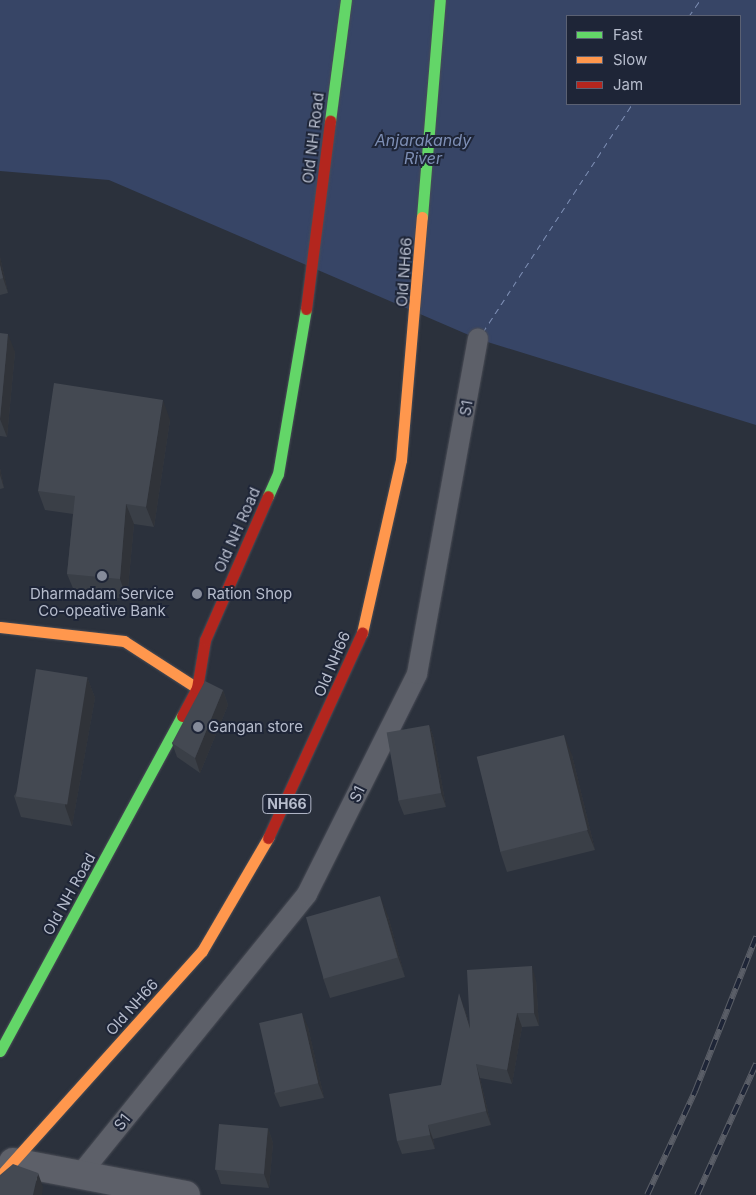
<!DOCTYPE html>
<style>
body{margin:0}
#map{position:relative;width:756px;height:1195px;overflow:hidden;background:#2b313c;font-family:Inter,sans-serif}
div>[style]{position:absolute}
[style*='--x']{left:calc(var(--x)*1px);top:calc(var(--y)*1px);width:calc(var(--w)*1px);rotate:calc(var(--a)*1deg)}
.water>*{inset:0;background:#374566}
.ferry>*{height:1px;margin-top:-0.5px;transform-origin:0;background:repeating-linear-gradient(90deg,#7d8eb4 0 6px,transparent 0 11px)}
.roads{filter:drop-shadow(0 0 1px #4a4d56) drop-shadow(0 0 1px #4a4d56)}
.lane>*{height:20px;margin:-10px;padding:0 10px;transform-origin:10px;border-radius:10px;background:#5d6069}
.street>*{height:28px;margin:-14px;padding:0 14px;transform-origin:14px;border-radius:14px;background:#5d6069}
.fast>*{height:11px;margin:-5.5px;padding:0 5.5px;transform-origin:5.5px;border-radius:5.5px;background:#63d668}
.slow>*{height:11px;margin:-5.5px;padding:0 5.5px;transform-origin:5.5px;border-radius:5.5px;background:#ff974d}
.jam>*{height:11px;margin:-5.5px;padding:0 5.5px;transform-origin:5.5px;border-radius:5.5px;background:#b3261e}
.rail>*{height:5.5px;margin-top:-2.75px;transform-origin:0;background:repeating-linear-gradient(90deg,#1e2537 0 11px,#5a5e67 0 22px);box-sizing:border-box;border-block:1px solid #5a5e67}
.wall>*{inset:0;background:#3a3f47}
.shaded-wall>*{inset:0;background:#303339}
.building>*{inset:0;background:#444952;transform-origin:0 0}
.dots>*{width:14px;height:14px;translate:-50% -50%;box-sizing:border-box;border:2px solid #1e2537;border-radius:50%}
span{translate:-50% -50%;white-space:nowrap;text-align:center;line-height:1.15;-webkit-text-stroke:4px #1e2537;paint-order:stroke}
.shield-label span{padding:1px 4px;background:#1e2537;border:1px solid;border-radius:4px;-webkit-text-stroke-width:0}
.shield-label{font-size:14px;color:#b6bccc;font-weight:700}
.street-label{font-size:15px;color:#b6bccc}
.poi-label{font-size:15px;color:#b6bccc}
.left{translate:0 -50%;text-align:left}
.water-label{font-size:16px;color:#7d8eb4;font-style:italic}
.legend{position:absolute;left:566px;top:15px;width:175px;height:90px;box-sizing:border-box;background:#1e2537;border:1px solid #5b6173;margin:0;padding:6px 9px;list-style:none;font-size:15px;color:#b6bccc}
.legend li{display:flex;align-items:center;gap:10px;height:25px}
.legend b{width:25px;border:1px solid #5b6173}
</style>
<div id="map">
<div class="water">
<div style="clip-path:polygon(evenodd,0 0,756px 0,756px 425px,478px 339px,109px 180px,0 171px,0 0,567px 16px,740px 16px,740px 104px,567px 104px,567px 16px)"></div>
</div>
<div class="ferry">
<div style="--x:689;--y:16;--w:19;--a:-55"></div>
<div style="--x:483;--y:332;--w:272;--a:-56.8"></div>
</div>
<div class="roads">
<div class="lane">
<div style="--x:78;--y:1177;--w:364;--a:-51"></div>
<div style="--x:307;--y:894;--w:246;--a:-63.4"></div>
<div style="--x:417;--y:674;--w:341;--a:-79.7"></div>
</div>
<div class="street">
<div style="--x:13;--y:1162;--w:176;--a:10.8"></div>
</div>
<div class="fast">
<div style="--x:330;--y:121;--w:122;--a:-82.5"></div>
<div style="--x:422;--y:217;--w:218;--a:-85.3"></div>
<div style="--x:268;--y:496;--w:24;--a:-66"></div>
<div style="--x:278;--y:474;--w:167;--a:-80.4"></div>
<div style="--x:0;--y:1051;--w:381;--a:-61.5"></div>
</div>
<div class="slow">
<div style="--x:0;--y:627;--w:125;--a:6.4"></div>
<div style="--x:124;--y:641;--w:87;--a:32.8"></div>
<div style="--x:362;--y:633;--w:177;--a:-77.3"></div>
<div style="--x:401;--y:460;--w:244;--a:-85.1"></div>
<div style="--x:0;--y:1176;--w:302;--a:-48.1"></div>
<div style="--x:202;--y:951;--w:131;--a:-59.7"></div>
</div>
<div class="jam">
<div style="--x:306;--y:309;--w:190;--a:-82.7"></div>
<div style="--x:182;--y:716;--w:32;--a:-62"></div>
<div style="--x:197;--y:688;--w:49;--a:-80.5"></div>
<div style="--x:205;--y:640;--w:157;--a:-66.4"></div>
<div style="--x:268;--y:838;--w:226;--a:-65.4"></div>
</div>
</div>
<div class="rail">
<div style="--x:647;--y:1195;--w:115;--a:-65.2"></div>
<div style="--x:695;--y:1091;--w:166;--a:-68.4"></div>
<div style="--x:697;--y:1195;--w:144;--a:-65.8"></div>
</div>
<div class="wall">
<div style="clip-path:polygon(0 257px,8px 293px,0 295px)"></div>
<div style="clip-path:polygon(0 333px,15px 352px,7px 437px,0 436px)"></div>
<div style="clip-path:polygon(170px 420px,154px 527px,134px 524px,127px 599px,75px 593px,67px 574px,73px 514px,45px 510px,38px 491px)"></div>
<div style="clip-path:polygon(0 468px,4px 488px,0 489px)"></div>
<div style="clip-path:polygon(87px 677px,95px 698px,72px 826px,21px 817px,14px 796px)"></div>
<div style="clip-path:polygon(223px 690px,228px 705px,200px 773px,177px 757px,172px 743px)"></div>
<div style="clip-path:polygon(429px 725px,434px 739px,446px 807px,404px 815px,398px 800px)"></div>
<div style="clip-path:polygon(572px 755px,595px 850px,507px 872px,500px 851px)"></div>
<div style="clip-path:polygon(388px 916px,405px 977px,330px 998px,323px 978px)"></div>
<div style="clip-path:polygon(536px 980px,539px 1026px,522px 1027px,512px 1084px,480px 1078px,491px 1125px,433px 1139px,435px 1149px,402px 1154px,397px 1141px,441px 1085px,464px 1007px,470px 1026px)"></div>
<div style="clip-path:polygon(308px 1027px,324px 1098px,280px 1107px,274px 1093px)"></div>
<div style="clip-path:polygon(268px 1128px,273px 1143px,269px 1188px,221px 1184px,216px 1170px)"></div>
</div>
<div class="shaded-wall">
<div style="clip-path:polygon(0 257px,8px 293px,3px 278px,0 265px)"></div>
<div style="clip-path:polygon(8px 334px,15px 352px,7px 437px,0 419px)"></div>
<div style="clip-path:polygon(163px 400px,170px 420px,154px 527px,146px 507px)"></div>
<div style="clip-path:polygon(0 468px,4px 488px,0 475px)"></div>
<div style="clip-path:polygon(126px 504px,134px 524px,127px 599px,120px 579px)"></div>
<div style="clip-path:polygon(87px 677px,95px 698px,72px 826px,65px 806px)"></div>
<div style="clip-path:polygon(223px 690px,228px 705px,200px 773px,195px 758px)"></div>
<div style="clip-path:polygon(429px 725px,434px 739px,446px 807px,441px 793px)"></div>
<div style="clip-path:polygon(564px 735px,572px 755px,595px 850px,587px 830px)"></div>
<div style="clip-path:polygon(380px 896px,388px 916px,405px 977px,398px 957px)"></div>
<div style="clip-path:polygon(532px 966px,536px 980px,539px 1026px,534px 1013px)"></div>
<div style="clip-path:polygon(459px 993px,464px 1007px,475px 1043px,470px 1029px)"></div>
<div style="clip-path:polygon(302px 1013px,308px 1027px,324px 1098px,318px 1083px)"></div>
<div style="clip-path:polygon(517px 1013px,522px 1027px,512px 1084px,507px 1070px)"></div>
<div style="clip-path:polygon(476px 1064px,480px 1078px,491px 1125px,486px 1111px)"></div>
<div style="clip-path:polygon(428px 1125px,433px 1139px,435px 1149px,430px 1135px)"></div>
<div style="clip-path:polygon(268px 1128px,273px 1143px,269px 1188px,264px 1174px)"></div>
<div style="clip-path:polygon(38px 1173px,43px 1187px,42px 1195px,33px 1195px)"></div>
</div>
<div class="building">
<div style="clip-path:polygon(0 265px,3px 278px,0 279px)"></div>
<div style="clip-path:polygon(0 333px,8px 334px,0 419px)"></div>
<div style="clip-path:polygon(54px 383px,163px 400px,146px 507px,126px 504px,120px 579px,67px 574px,75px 496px,38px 491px)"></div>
<div style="left:36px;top:669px;width:52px;height:129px;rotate:9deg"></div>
<div style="clip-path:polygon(205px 681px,223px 690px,195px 758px,172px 743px)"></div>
<div style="left:429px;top:725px;width:69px;height:43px;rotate:80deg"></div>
<div style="left:564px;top:735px;width:98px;height:90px;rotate:76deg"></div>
<div style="left:380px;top:896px;width:64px;height:77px;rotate:74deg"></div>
<div style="clip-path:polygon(532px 966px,534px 1013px,517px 1013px,507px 1070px,476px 1064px,486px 1111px,428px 1125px,430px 1135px,397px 1141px,389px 1094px,441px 1085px,459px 993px,470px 1029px,467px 970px)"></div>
<div style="left:302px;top:1013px;width:72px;height:44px;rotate:77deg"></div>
<div style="left:219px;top:1124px;width:49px;height:46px;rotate:5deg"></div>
<div style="clip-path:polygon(13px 1164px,38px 1173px,33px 1195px,0 1195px,0 1175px)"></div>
</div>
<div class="dots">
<div style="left:102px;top:576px;background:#858b9a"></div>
<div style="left:197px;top:594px;background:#858b9a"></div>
<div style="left:198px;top:727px;background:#858b9a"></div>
</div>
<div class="shield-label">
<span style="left:287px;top:804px">NH66</span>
</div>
<div class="street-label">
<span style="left:313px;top:138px;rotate:-83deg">Old NH Road</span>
<span style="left:404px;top:272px;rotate:-86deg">Old NH66</span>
<span style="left:466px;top:408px;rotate:-80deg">S1</span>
<span style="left:237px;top:530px;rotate:-66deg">Old NH Road</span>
<span style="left:332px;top:664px;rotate:-67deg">Old NH66</span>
<span style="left:357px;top:794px;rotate:-64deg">S1</span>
<span style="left:69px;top:894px;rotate:-61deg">Old NH Road</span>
<span style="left:132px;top:1007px;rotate:-48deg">Old NH66</span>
<span style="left:122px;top:1122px;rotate:-51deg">S1</span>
</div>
<div class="poi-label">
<span style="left:102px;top:602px">Dharmadam Service<br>Co-opeative Bank</span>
<span class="left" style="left:207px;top:594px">Ration Shop</span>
<span class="left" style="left:208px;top:727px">Gangan store</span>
</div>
<div class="water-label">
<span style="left:423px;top:149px">Anjarakandy<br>River</span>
</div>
<ul class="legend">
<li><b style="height:6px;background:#63d668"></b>Fast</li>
<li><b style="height:6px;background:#ff974d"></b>Slow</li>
<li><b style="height:6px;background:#b3261e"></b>Jam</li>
</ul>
</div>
